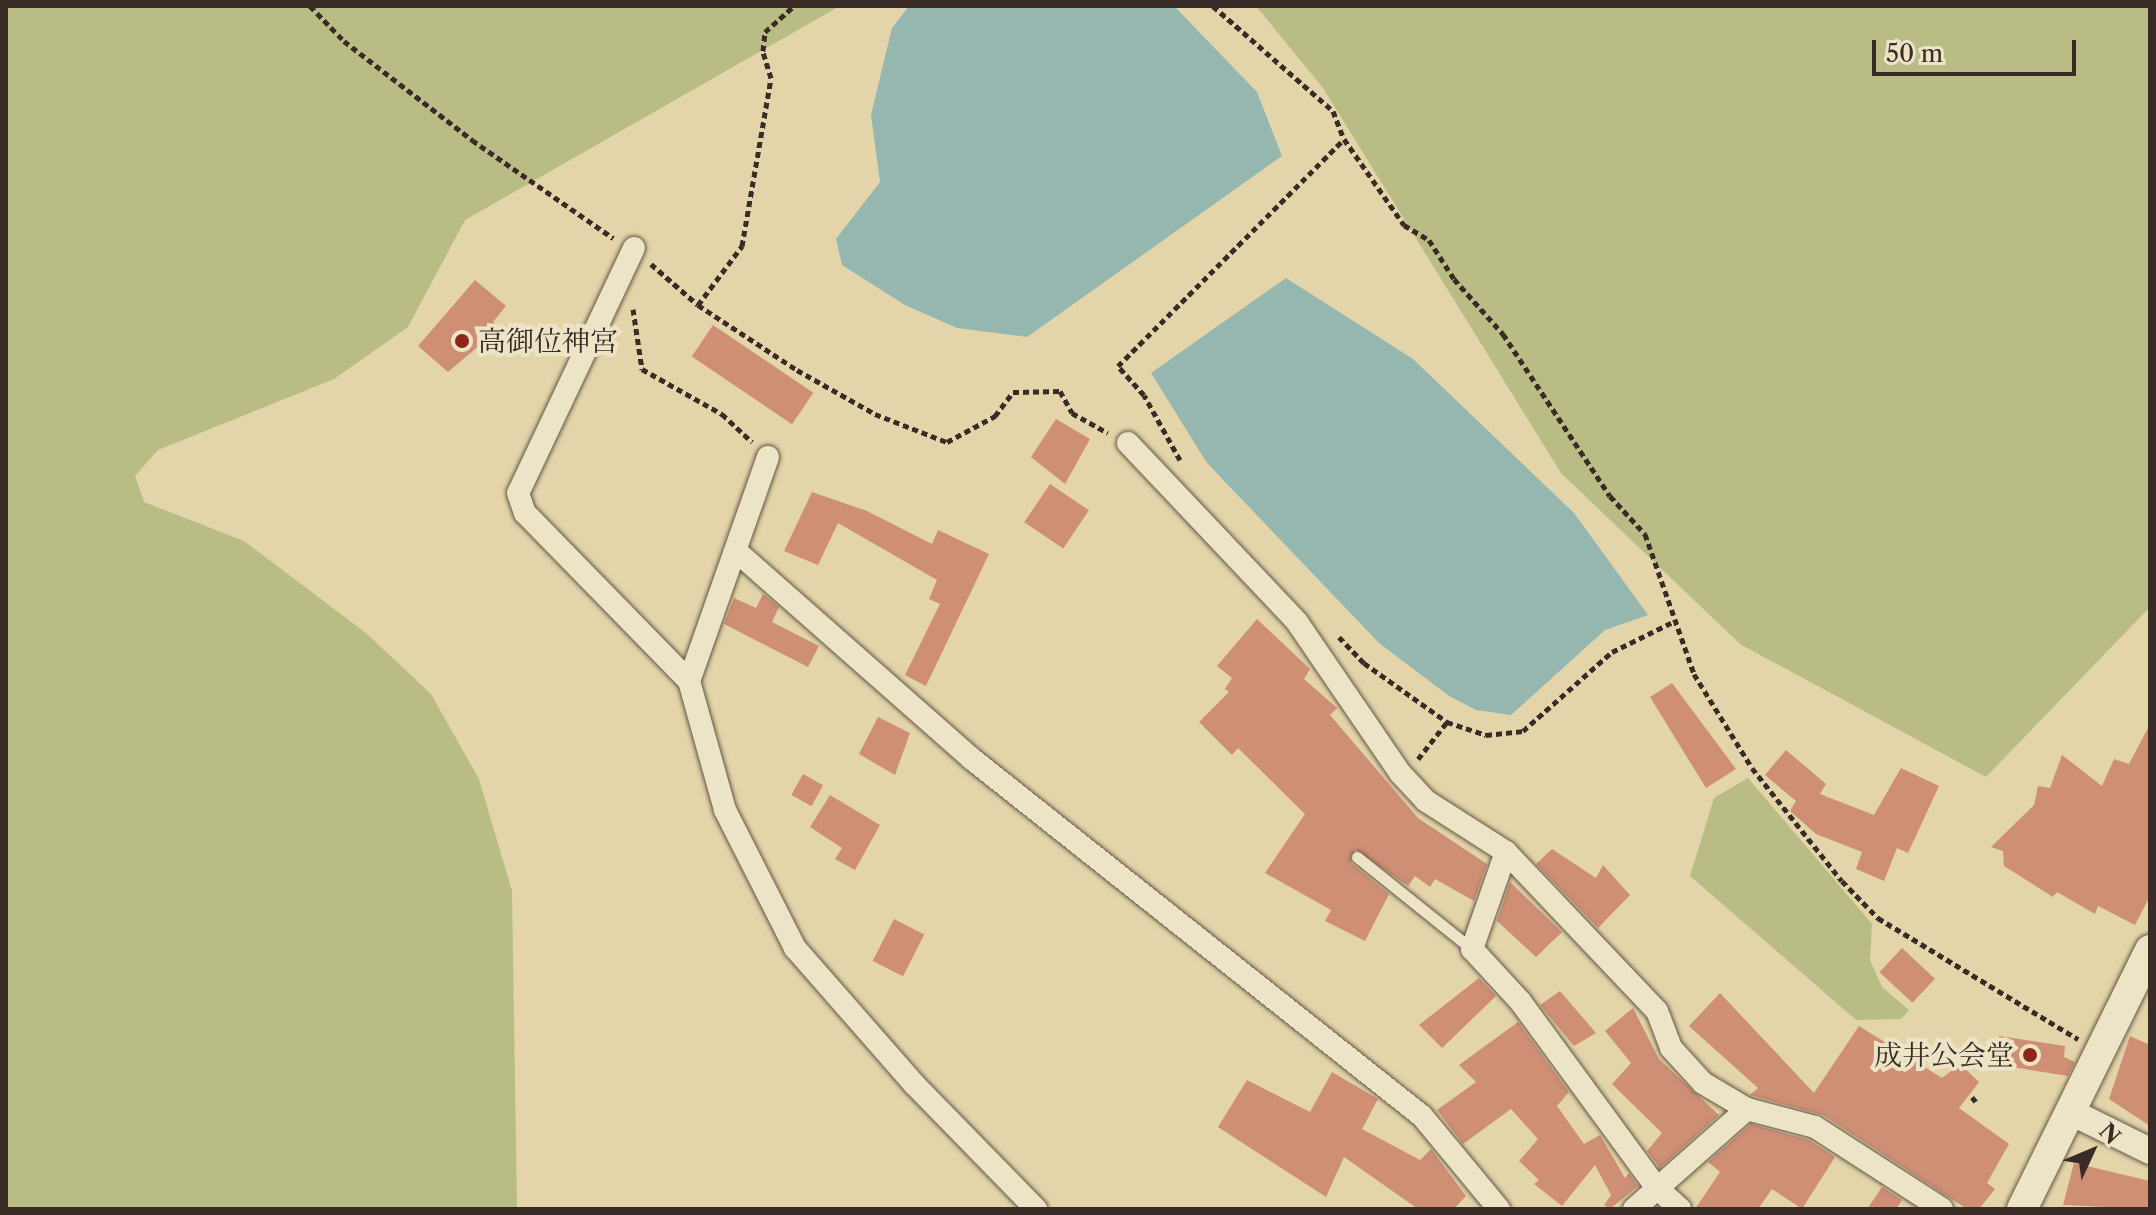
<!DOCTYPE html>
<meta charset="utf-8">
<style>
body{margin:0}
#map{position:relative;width:2156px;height:1215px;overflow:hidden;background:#e3d5a9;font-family:"Libre Caslon Text","Noto Serif JP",serif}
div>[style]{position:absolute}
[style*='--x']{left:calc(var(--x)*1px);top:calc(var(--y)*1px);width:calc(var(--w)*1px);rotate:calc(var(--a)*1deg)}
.green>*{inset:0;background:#b9bc84}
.water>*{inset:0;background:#96b7b0}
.building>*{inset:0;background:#cf8f75;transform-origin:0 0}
.path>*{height:5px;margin-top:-2.5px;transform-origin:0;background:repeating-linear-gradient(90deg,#392c27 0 6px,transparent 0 10px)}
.roads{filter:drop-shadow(0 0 2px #645648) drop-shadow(0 0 2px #645648)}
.service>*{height:11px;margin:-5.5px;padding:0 5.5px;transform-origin:5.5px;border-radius:5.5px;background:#ede4c7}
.minor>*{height:22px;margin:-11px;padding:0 11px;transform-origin:11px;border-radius:11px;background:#ede4c7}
.tertiary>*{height:26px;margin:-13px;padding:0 13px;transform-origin:13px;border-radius:13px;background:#ede4c7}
.secondary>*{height:30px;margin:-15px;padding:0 15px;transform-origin:15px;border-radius:15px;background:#ede4c7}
.dots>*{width:22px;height:22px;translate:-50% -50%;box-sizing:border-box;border:4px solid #ede4c7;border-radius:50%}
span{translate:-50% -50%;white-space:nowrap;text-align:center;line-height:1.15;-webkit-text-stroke:8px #ede4c7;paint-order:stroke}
.poi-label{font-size:28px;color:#392c27}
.left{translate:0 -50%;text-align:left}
.right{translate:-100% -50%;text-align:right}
.frame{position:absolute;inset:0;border:8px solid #392c27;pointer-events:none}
.north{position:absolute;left:2052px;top:1111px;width:80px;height:80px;-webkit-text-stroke:6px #ede4c7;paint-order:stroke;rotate:46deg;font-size:22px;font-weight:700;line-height:32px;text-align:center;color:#392c27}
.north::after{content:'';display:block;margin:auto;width:28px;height:36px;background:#392c27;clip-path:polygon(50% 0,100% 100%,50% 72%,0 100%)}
.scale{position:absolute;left:1872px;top:40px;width:204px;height:36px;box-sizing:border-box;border:4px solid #392c27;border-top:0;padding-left:10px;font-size:24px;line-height:28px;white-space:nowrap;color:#392c27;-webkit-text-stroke:6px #ede4c7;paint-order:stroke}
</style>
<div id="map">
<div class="green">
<div style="clip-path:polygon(6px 6px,840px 6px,465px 220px,408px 327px,334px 379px,158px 450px,135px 476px,144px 502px,244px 541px,366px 633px,431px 694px,479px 779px,512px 891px,517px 1209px,6px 1209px)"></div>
<div style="clip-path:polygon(1256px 6px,2150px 6px,2150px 607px,1986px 777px,1740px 644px,1561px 473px,1323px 88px)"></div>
<div style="clip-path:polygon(1748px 778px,1872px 924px,1870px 960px,1882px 987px,1909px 1010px,1901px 1019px,1856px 1020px,1690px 876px,1714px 798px)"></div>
</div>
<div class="water">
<div style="clip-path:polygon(909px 6px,1174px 6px,1257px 92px,1282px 156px,1027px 337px,957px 328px,905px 305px,842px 265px,836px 239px,880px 182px,871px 115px,892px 28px)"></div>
<div style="clip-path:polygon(1286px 278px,1413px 359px,1574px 513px,1648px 615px,1605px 630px,1511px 715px,1476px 710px,1449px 696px,1379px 643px,1207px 463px,1151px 373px)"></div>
</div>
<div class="building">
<div style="clip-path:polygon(475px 280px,506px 306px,493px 322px,500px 328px,448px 372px,418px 346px)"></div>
<div style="left:713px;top:325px;width:121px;height:38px;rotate:34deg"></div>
<div style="clip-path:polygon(1056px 419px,1090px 439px,1065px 484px,1031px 457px)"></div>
<div style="left:1050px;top:484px;width:47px;height:46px;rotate:34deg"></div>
<div style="clip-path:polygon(812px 492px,867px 511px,932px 544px,938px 530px,989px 554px,926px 686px,905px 675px,940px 604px,929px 599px,937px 580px,838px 523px,818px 565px,784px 551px)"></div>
<div style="clip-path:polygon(763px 594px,779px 607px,772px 622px,819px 646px,808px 667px,724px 624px,734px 598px,756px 608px)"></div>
<div style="clip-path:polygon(1257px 619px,1310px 669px,1304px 679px,1337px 708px,1330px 715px,1418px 818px,1487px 864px,1474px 901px,1435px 879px,1430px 887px,1415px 876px,1408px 886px,1355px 849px,1351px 863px,1389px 894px,1365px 941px,1325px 921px,1331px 910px,1265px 873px,1305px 814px,1238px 748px,1232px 755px,1199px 722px,1229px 692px,1225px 689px,1232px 678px,1217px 666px)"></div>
<div style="clip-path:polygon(1672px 683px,1736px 769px,1706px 788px,1650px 697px)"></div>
<div style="clip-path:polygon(878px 717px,910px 733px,895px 775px,859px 754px)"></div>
<div style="clip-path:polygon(2150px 724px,2150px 896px,2135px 925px,2098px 906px,2095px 914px,2057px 892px,2053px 897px,2004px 866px,2003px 851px,1991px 847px,2034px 805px,2038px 786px,2050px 788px,2062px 755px,2102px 786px,2114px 759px,2129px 764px)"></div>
<div style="clip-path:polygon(1786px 750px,1826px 784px,1820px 794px,1874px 815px,1901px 768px,1939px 786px,1908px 853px,1897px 848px,1884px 881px,1856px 869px,1862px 852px,1816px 834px,1790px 811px,1796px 801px,1765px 775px)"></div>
<div style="left:803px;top:774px;width:23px;height:24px;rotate:29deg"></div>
<div style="clip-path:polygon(830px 795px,880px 825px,855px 870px,835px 859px,842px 848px,810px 827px)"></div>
<div style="clip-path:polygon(1552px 849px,1596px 878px,1603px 865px,1630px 895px,1598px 928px,1536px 864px)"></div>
<div style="clip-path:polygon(1510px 882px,1562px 932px,1536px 957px,1497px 921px)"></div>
<div style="left:894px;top:919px;width:34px;height:47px;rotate:27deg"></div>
<div style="left:1902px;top:948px;width:45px;height:33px;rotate:43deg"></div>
<div style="clip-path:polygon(1479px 978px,1496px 996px,1442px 1048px,1419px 1025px)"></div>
<div style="clip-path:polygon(1560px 991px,1596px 1033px,1574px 1046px,1540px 1005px)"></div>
<div style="clip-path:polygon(1720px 993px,1814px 1093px,1859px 1026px,1942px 1078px,1960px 1064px,1979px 1082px,1959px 1108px,2009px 1144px,1987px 1183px,1995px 1189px,1979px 1209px,1967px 1209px,1823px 1115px,1750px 1095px,1758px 1088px,1689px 1026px)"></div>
<div style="clip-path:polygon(1633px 1008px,1659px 1059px,1719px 1115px,1660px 1168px,1647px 1151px,1662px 1133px,1612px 1084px,1631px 1063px,1605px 1031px)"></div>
<div style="clip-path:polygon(1518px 1022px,1569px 1092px,1557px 1106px,1584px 1144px,1600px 1135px,1625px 1178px,1629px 1173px,1638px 1186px,1610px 1209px,1604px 1205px,1611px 1195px,1595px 1165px,1562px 1206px,1534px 1184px,1539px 1180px,1519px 1161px,1538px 1139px,1511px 1109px,1463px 1144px,1437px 1110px,1476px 1082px,1459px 1065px)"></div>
<div style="clip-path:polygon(1999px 1036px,2065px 1046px,2064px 1057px,2075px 1062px,2068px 1076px,1994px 1064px)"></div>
<div style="clip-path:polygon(2130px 1036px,2150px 1045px,2150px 1126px,2109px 1099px)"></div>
<div style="clip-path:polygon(1332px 1072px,1378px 1099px,1362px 1129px,1420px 1160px,1431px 1149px,1466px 1196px,1454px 1209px,1418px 1209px,1344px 1157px,1326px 1197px,1218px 1127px,1247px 1080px,1310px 1112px)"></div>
<div style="clip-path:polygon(1751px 1124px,1809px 1140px,1835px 1157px,1802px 1209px,1772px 1189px,1758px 1209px,1695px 1209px,1720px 1172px,1708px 1162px)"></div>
<div style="clip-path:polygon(2074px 1163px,2150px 1181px,2150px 1209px,2063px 1205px)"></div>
<div style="clip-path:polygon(1882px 1187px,1902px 1200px,1896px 1209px,1867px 1209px)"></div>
</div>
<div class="path">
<div style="--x:310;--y:6;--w:49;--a:45.8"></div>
<div style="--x:344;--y:41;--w:162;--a:37.7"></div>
<div style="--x:472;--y:140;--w:172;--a:34.8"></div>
<div style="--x:1213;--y:6;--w:159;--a:41.2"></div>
<div style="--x:1333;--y:111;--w:30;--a:69"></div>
<div style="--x:1344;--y:139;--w:105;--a:55.1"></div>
<div style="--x:1404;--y:225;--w:29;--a:31"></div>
<div style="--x:1429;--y:240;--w:46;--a:57.3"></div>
<div style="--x:1454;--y:279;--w:74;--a:48.3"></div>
<div style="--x:1503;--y:334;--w:194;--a:56.6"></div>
<div style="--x:1610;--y:496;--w:52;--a:47.4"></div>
<div style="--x:1645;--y:534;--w:148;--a:70.7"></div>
<div style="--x:1694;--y:674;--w:110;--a:58.3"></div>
<div style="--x:1752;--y:768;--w:144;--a:51.5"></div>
<div style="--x:1842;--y:881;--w:52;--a:45.8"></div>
<div style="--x:1878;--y:918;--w:234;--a:31.2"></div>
<div style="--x:651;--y:264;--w:62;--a:41.1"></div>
<div style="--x:698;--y:305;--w:118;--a:33.3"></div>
<div style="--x:797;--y:370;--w:90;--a:29.4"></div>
<div style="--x:875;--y:414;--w:77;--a:21.3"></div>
<div style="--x:947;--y:442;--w:55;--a:-28.4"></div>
<div style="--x:995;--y:416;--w:30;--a:-53"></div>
<div style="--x:1013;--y:392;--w:47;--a:-1.2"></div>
<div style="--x:1060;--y:391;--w:25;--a:61"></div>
<div style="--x:1072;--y:413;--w:41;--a:29.1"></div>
<div style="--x:698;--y:305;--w:74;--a:-53.3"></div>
<div style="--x:742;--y:246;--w:170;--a:-80.2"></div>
<div style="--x:771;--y:78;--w:28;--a:-107"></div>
<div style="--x:763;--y:51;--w:19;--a:-84"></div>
<div style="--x:765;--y:32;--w:39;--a:-42"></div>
<div style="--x:633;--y:309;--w:61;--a:81.5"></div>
<div style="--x:642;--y:369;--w:92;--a:29.4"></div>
<div style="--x:722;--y:414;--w:41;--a:43"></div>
<div style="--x:1180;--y:460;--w:74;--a:-119"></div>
<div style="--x:1144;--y:395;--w:39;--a:-132"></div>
<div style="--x:1118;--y:366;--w:320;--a:-45.1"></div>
<div style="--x:1339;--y:637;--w:36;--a:46"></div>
<div style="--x:1364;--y:663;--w:102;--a:35.4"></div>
<div style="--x:1447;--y:722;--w:41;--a:18.4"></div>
<div style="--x:1486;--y:735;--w:37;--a:-6"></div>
<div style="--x:1523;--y:731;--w:119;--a:-41.6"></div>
<div style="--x:1612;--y:652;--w:70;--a:-26.2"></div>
<div style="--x:1418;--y:759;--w:47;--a:-51.9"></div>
<div style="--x:1972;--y:1097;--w:6;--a:51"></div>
</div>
<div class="roads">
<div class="service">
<div style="--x:1357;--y:857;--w:147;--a:38.7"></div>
</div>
<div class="minor">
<div style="--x:634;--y:248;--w:271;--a:115.3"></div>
<div style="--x:518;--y:493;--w:21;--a:71"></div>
<div style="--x:525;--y:513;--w:235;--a:45.7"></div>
<div style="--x:1128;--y:443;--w:246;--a:46.6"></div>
<div style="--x:1297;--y:622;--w:183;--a:55.7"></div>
<div style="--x:1400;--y:773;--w:38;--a:47"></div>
<div style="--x:1426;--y:801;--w:95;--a:32.5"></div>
<div style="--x:1506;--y:852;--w:219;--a:46.5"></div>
<div style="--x:1657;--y:1011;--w:40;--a:69"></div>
<div style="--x:1671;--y:1048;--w:47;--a:47.6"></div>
<div style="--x:1703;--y:1083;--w:51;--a:30.6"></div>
<div style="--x:1747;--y:1109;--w:70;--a:14.8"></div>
<div style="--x:1815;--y:1127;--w:151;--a:32.8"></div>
<div style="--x:768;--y:457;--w:238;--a:109.4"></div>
<div style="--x:689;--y:681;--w:134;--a:74.4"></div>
<div style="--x:725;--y:810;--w:155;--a:63.1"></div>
<div style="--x:795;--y:948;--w:181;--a:48.8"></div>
<div style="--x:914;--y:1084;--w:175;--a:45.7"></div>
<div style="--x:736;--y:551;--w:315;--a:41.4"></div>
<div style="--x:972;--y:759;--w:574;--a:38.43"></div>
<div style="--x:1422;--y:1116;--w:121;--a:50.4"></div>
<div style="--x:1506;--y:852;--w:103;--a:109.3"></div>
<div style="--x:1472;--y:949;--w:71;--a:47.3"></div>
<div style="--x:1520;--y:1001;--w:232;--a:53.8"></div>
<div style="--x:1657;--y:1188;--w:31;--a:42"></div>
<div style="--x:1634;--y:1209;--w:151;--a:-41.5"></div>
</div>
<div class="tertiary">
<div style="--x:2073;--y:1113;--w:86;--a:26.3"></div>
</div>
<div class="secondary">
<div style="--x:2022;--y:1209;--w:289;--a:-63.7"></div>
</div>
</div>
<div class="dots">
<div style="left:462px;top:341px;background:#8f2418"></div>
<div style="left:2030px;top:1055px;background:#8f2418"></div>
</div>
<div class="poi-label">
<span class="left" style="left:478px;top:341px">高御位神宮</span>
<span class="right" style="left:2014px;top:1055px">成井公会堂</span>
</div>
<div class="frame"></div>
<div class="north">N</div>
<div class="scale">50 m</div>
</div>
